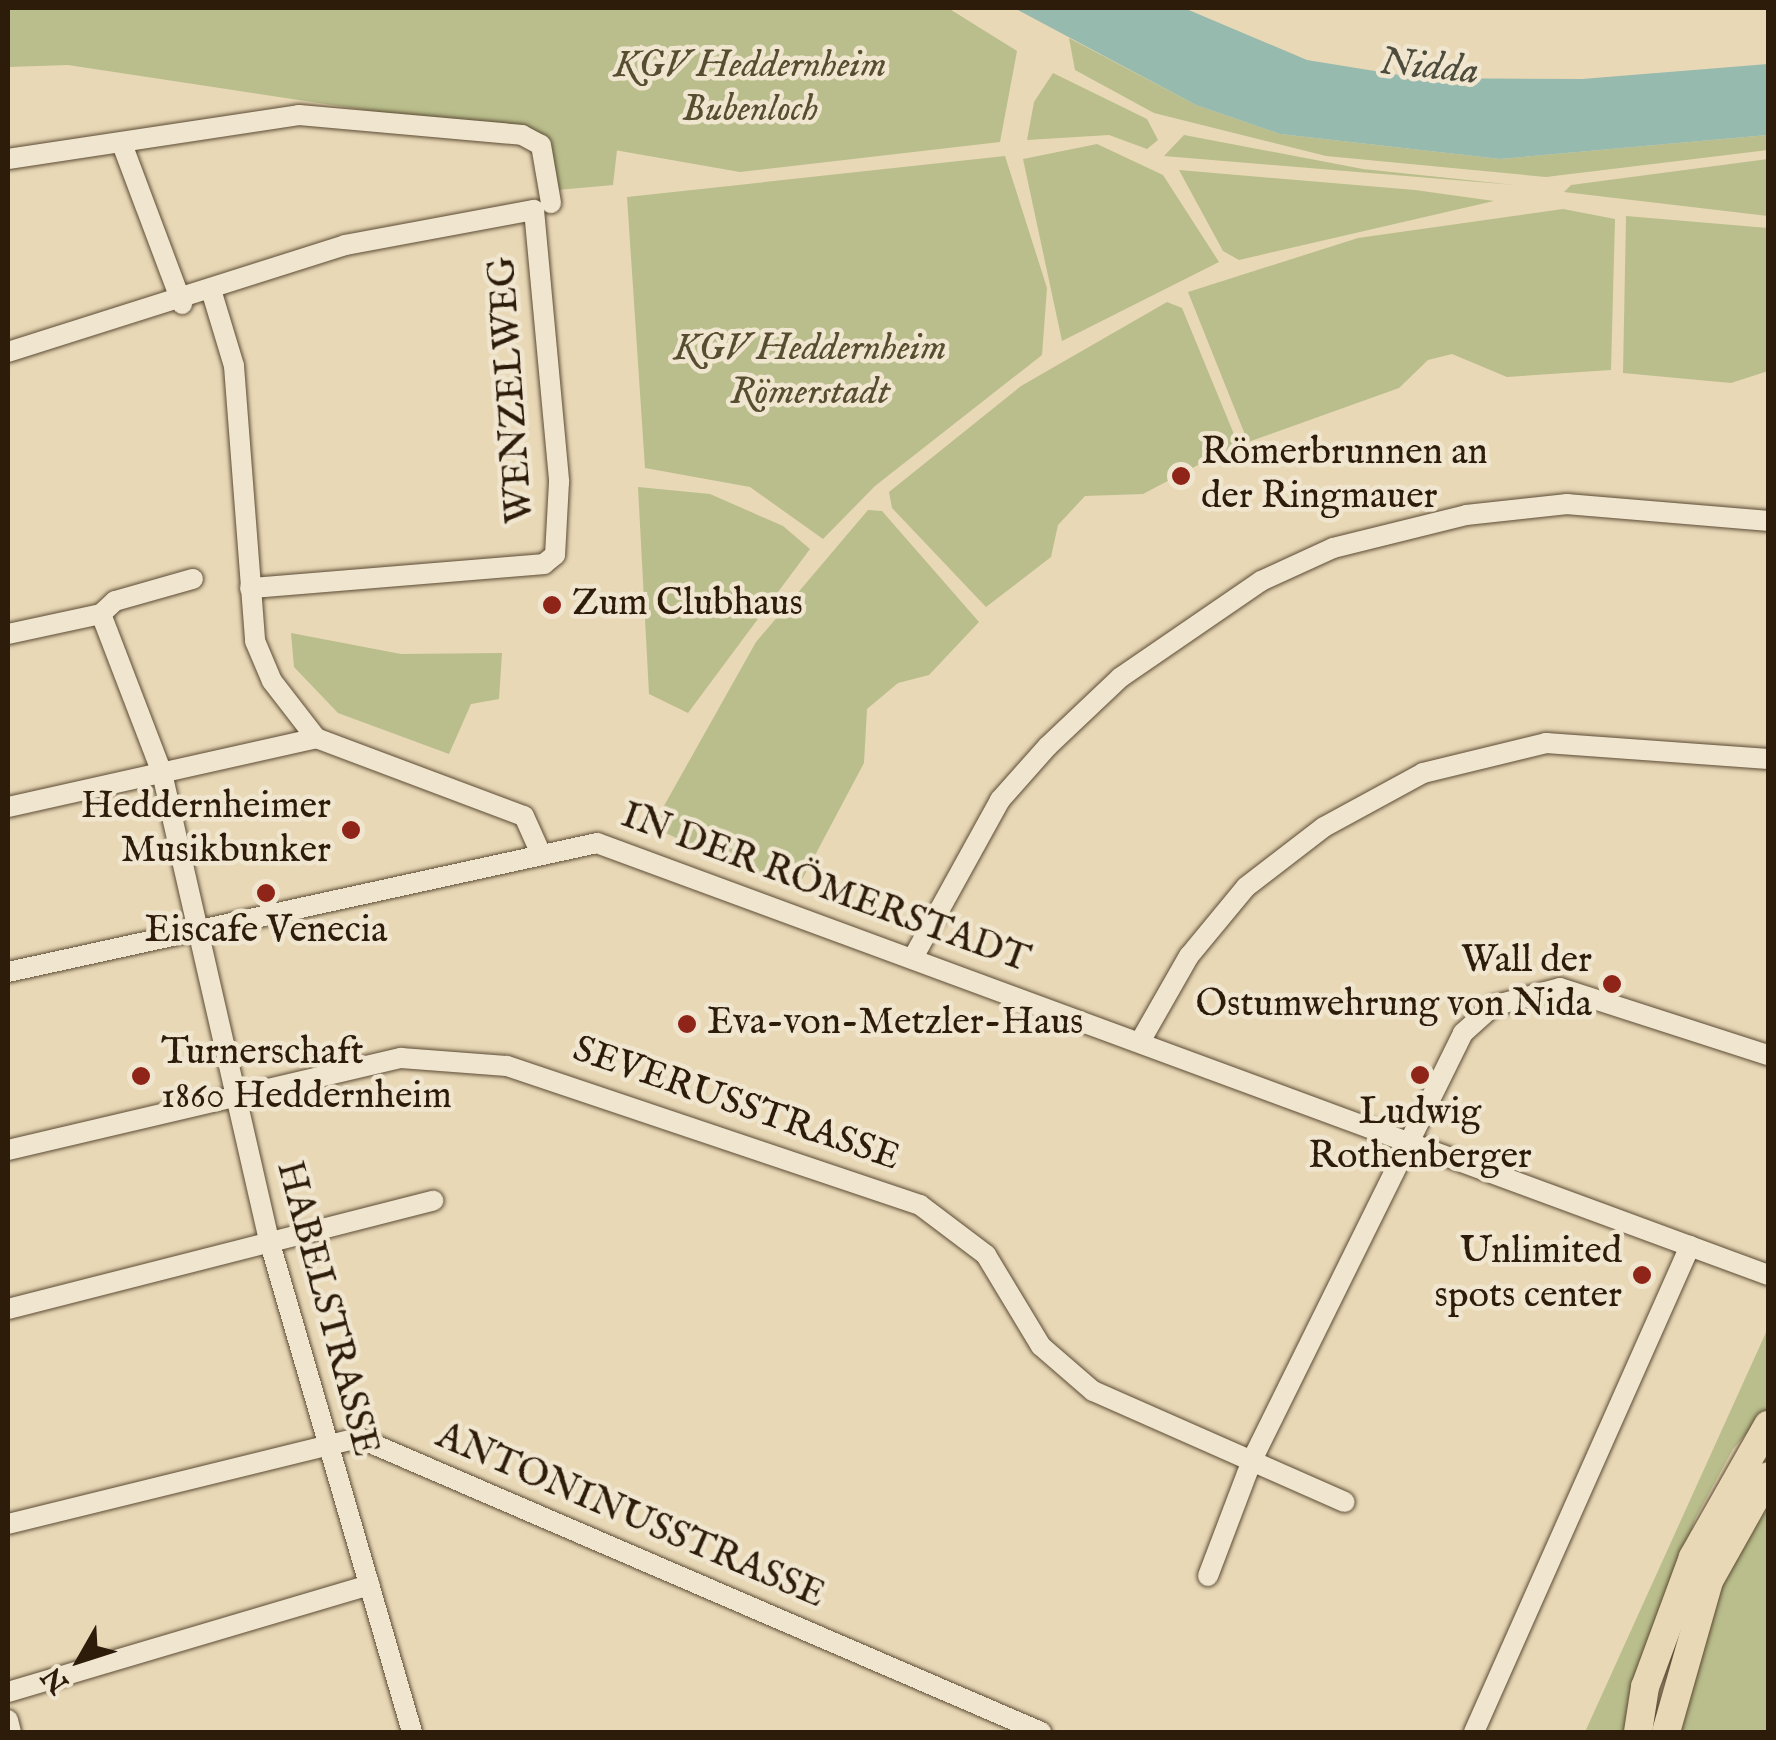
<!DOCTYPE html>
<meta charset="utf-8">
<style>
body{margin:0}
#map{position:relative;width:1776px;height:1740px;overflow:hidden;background:#e8d8b6;font-family:"IM FELL English",serif}
div>[style]{position:absolute}
[style*='--x']{left:calc(var(--x)*1px);top:calc(var(--y)*1px);width:calc(var(--w)*1px);rotate:calc(var(--a)*1deg)}
.green>*{inset:0;background:#b9be8c}
.water>*{inset:0;background:#97baaf}
.roads{filter:drop-shadow(0 0 2px #5c4b34) drop-shadow(0 0 2px #5c4b34)}
.minor>*{height:20px;margin:-10px;padding:0 10px;transform-origin:10px;border-radius:10px;background:#f0e6d0}
.highway>*{height:28px;margin:-14px;padding:0 14px;transform-origin:14px;border-radius:14px;background:#e8d8b6}
.dots>*{width:28px;height:28px;translate:-50% -50%;box-sizing:border-box;border:5px solid #f0e6d0;border-radius:50%}
span{translate:-50% -50%;white-space:nowrap;text-align:center;line-height:1.15;-webkit-text-stroke:9px #f0e6d0;paint-order:stroke}
.park-label{font-size:38px;color:#574d30;font-style:italic}
.street-label{font-size:38px;color:#2d1c09}
.poi-label{font-size:38px;color:#2d1c09}
.left{translate:0 -50%;text-align:left}
.right{translate:-100% -50%;text-align:right}
.water-label{font-size:40px;color:#4d4b3b;font-style:italic}
.frame{position:absolute;inset:0;border:10px solid #2d1c09;pointer-events:none}
.north{position:absolute;left:30px;top:1610px;width:100px;height:100px;-webkit-text-stroke:8px #f0e6d0;paint-order:stroke;rotate:231deg;font-size:28px;font-weight:700;line-height:40px;text-align:center;color:#2d1c09}
.north::after{content:'';display:block;margin:auto;width:35px;height:45px;background:#2d1c09;clip-path:polygon(50% 0,100% 100%,50% 72%,0 100%)}
</style>
<div id="map">
<div class="green">
<div style="clip-path:polygon(8px 8px,948px 8px,1017px 51px,1000px 142px,740px 172px,546px 138px,617px 150px,613px 185px,557px 190px,544px 137px,68px 65px,8px 67px)"></div>
<div style="clip-path:polygon(1069px 38px,1196px 105px,1280px 134px,1500px 159px,1768px 135px,1768px 150px,1546px 177px,1326px 156px,1154px 113px,1075px 70px)"></div>
<div style="clip-path:polygon(1053px 73px,1147px 119px,1158px 140px,1147px 149px,1109px 135px,1027px 140px,1034px 102px)"></div>
<div style="clip-path:polygon(1184px 135px,1363px 169px,1515px 185px,1164px 156px)"></div>
<div style="clip-path:polygon(1097px 144px,1163px 175px,1219px 262px,1062px 341px,1023px 159px)"></div>
<div style="clip-path:polygon(1005px 156px,1047px 288px,1042px 355px,875px 486px,823px 539px,750px 487px,645px 468px,627px 197px)"></div>
<div style="clip-path:polygon(1768px 159px,1768px 216px,1564px 192px,1571px 185px)"></div>
<div style="clip-path:polygon(1179px 170px,1415px 190px,1494px 201px,1239px 260px,1223px 251px)"></div>
<div style="clip-path:polygon(1563px 209px,1615px 219px,1611px 370px,1507px 377px,1452px 354px,1428px 360px,1399px 388px,1248px 442px,1188px 292px,1358px 238px)"></div>
<div style="clip-path:polygon(1626px 216px,1768px 228px,1768px 371px,1731px 383px,1623px 373px)"></div>
<div style="clip-path:polygon(1167px 302px,1182px 308px,1238px 444px,1143px 494px,1085px 496px,1058px 525px,1051px 557px,986px 607px,892px 508px,889px 492px,1021px 386px)"></div>
<div style="clip-path:polygon(638px 487px,710px 494px,783px 526px,810px 549px,688px 713px,649px 694px)"></div>
<div style="clip-path:polygon(868px 510px,882px 511px,979px 622px,929px 675px,898px 683px,867px 709px,864px 763px,796px 891px,661px 831px,656px 820px,756px 642px)"></div>
<div style="clip-path:polygon(291px 633px,401px 654px,502px 653px,499px 699px,471px 704px,449px 754px,338px 713px,294px 667px)"></div>
<div style="clip-path:polygon(1768px 1328px,1768px 1409px,1733px 1449px,1695px 1519px,1628px 1732px,1585px 1732px)"></div>
<div style="clip-path:polygon(1768px 1493px,1768px 1732px,1679px 1732px,1725px 1572px)"></div>
</div>
<div class="water">
<div style="clip-path:polygon(1014px 8px,1184px 8px,1307px 60px,1418px 78px,1582px 79px,1768px 64px,1768px 135px,1500px 159px,1280px 134px,1196px 105px)"></div>
</div>
<div class="roads">
<div class="minor">
<div style="--x:122;--y:144;--w:171;--a:69.4"></div>
<div style="--x:8;--y:159;--w:294;--a:-8.6"></div>
<div style="--x:299;--y:115;--w:224;--a:5.1"></div>
<div style="--x:522;--y:135;--w:21;--a:28"></div>
<div style="--x:541;--y:145;--w:59;--a:80.2"></div>
<div style="--x:212;--y:293;--w:76;--a:73.2"></div>
<div style="--x:234;--y:366;--w:276;--a:85.6"></div>
<div style="--x:255;--y:641;--w:43;--a:67"></div>
<div style="--x:272;--y:681;--w:72;--a:52.3"></div>
<div style="--x:316;--y:738;--w:222;--a:20.6"></div>
<div style="--x:524;--y:816;--w:42;--a:65.9"></div>
<div style="--x:8;--y:352;--w:354;--a:-17.6"></div>
<div style="--x:345;--y:245;--w:192;--a:-10.5"></div>
<div style="--x:534;--y:210;--w:273;--a:84.7"></div>
<div style="--x:559;--y:482;--w:73;--a:93.1"></div>
<div style="--x:555;--y:555;--w:14;--a:141"></div>
<div style="--x:544;--y:564;--w:295;--a:175.3"></div>
<div style="--x:101;--y:614;--w:170;--a:69"></div>
<div style="--x:162;--y:773;--w:479;--a:77.1"></div>
<div style="--x:269;--y:1240;--w:512;--a:73.79"></div>
<div style="--x:8;--y:634;--w:95;--a:-12.1"></div>
<div style="--x:101;--y:614;--w:19;--a:-43"></div>
<div style="--x:115;--y:601;--w:81;--a:-15.8"></div>
<div style="--x:8;--y:807;--w:316;--a:-12.6"></div>
<div style="--x:914;--y:956;--w:178;--a:-61.1"></div>
<div style="--x:1000;--y:800;--w:72;--a:-48.4"></div>
<div style="--x:1048;--y:746;--w:100;--a:-43.4"></div>
<div style="--x:1121;--y:677;--w:170;--a:-34.4"></div>
<div style="--x:1261;--y:581;--w:79;--a:-24.6"></div>
<div style="--x:1333;--y:548;--w:137;--a:-13.9"></div>
<div style="--x:1466;--y:515;--w:102;--a:-6.2"></div>
<div style="--x:1567;--y:504;--w:202;--a:4.8"></div>
<div style="--x:8;--y:972;--w:603;--a:-12.35"></div>
<div style="--x:597;--y:843;--w:1248;--a:20.25"></div>
<div style="--x:1141;--y:1040;--w:97;--a:-60.3"></div>
<div style="--x:1189;--y:956;--w:89;--a:-50.4"></div>
<div style="--x:1246;--y:887;--w:98;--a:-37.6"></div>
<div style="--x:1324;--y:827;--w:113;--a:-28.6"></div>
<div style="--x:1423;--y:773;--w:127;--a:-13.7"></div>
<div style="--x:1546;--y:743;--w:223;--a:4.1"></div>
<div style="--x:8;--y:1150;--w:404;--a:-13.2"></div>
<div style="--x:401;--y:1058;--w:106;--a:4.3"></div>
<div style="--x:507;--y:1066;--w:436;--a:18.6"></div>
<div style="--x:920;--y:1205;--w:83;--a:37.1"></div>
<div style="--x:986;--y:1255;--w:106;--a:58.9"></div>
<div style="--x:1041;--y:1346;--w:69;--a:40.9"></div>
<div style="--x:1093;--y:1391;--w:275;--a:23.8"></div>
<div style="--x:8;--y:1309;--w:439;--a:-14.3"></div>
<div style="--x:8;--y:1524;--w:361;--a:-13.8"></div>
<div style="--x:359;--y:1438;--w:743;--a:23.32"></div>
<div style="--x:1208;--y:1576;--w:124;--a:-69.2"></div>
<div style="--x:1252;--y:1460;--w:476;--a:-63.7"></div>
<div style="--x:1463;--y:1033;--w:40;--a:-42"></div>
<div style="--x:1493;--y:1006;--w:69;--a:-15"></div>
<div style="--x:1560;--y:988;--w:219;--a:17.9"></div>
<div style="--x:8;--y:1692;--w:377;--a:-16.5"></div>
<div style="--x:8;--y:1720;--w:12;--a:76"></div>
<div style="--x:1474;--y:1732;--w:532;--a:-66.04"></div>
</div>
<div class="highway">
<div style="--x:1638;--y:1732;--w:46;--a:-81.2"></div>
<div style="--x:1645;--y:1687;--w:139;--a:-69.7"></div>
<div style="--x:1693;--y:1557;--w:152;--a:-60.4"></div>
<div style="--x:1666;--y:1732;--w:157;--a:-74.1"></div>
<div style="--x:1709;--y:1581;--w:120;--a:-60.7"></div>
</div>
</div>
<div class="dots">
<div style="left:1181px;top:476px;background:#8f2418"></div>
<div style="left:552px;top:605px;background:#8f2418"></div>
<div style="left:351px;top:830px;background:#8f2418"></div>
<div style="left:266px;top:893px;background:#8f2418"></div>
<div style="left:1612px;top:984px;background:#8f2418"></div>
<div style="left:687px;top:1024px;background:#8f2418"></div>
<div style="left:1420px;top:1075px;background:#8f2418"></div>
<div style="left:141px;top:1076px;background:#8f2418"></div>
<div style="left:1642px;top:1275px;background:#8f2418"></div>
</div>
<div class="park-label">
<span style="left:750px;top:89px">KGV Heddernheim<br>Bubenloch</span>
<span style="left:810px;top:372px">KGV Heddernheim<br>Römerstadt</span>
</div>
<div class="street-label">
<span style="left:513px;top:390px;rotate:-94deg">WENZELWEG</span>
<span style="left:825px;top:889px;rotate:20deg">IN DER RÖMERSTADT</span>
<span style="left:736px;top:1105px;rotate:19deg">SEVERUSSTRASSE</span>
<span style="left:326px;top:1309px;rotate:75deg">HABELSTRASSE</span>
<span style="left:630px;top:1517px;rotate:23deg">ANTONINUSSTRASSE</span>
</div>
<div class="poi-label">
<span class="left" style="left:1201px;top:476px">Römerbrunnen an<br>der Ringmauer</span>
<span class="left" style="left:572px;top:605px">Zum Clubhaus</span>
<span class="right" style="left:331px;top:830px">Heddernheimer<br>Musikbunker</span>
<span style="left:266px;top:932px">Eiscafe Venecia</span>
<span class="right" style="left:1592px;top:984px">Wall der<br>Ostumwehrung von Nida</span>
<span class="left" style="left:707px;top:1024px">Eva-von-Metzler-Haus</span>
<span class="left" style="left:161px;top:1076px">Turnerschaft<br>1860 Heddernheim</span>
<span style="left:1420px;top:1136px">Ludwig<br>Rothenberger</span>
<span class="right" style="left:1622px;top:1275px">Unlimited<br>spots center</span>
</div>
<div class="water-label">
<span style="left:1429px;top:68px;rotate:6deg">Nidda</span>
</div>
<div class="frame"></div>
<div class="north">N</div>
</div>
